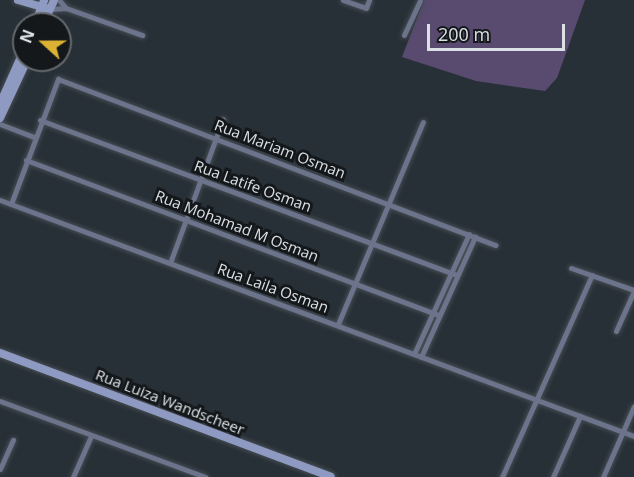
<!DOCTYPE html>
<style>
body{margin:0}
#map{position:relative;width:634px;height:477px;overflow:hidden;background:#283037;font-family:"Open Sans",sans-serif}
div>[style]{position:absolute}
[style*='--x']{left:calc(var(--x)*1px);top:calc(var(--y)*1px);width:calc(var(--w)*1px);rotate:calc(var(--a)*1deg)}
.green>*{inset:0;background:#594b6f}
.roads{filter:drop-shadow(0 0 2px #454c53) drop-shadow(0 0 2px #454c53)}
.street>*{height:5px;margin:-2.5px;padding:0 2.5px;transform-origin:2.5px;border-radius:2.5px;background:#6c748c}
.secondary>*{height:8px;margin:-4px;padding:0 4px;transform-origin:4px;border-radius:4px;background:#8e9ac1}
span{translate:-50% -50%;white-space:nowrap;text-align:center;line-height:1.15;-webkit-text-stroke:6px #14181b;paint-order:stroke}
.street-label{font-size:15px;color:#dbe1e5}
.north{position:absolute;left:12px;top:12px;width:60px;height:60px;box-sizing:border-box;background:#14181b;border:2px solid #64686c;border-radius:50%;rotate:291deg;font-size:16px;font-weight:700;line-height:24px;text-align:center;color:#dbe1e5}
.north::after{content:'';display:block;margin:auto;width:21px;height:27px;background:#dbb233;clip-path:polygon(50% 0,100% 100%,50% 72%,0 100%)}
.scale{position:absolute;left:427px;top:24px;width:138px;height:27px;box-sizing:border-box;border:3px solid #dbe1e5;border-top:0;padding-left:8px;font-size:18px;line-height:21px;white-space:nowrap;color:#dbe1e5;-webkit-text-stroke:4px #14181b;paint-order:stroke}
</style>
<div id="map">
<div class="green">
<div style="clip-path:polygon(424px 0,585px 0,557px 78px,545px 91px,476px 81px,402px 57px)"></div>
</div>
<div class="roads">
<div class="street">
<div style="--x:59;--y:0;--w:11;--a:49"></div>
<div style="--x:343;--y:0;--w:24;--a:19"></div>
<div style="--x:366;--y:8;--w:9;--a:-69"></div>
<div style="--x:50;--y:9;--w:16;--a:-4"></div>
<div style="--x:66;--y:8;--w:81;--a:19.6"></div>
<div style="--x:404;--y:35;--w:38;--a:-65"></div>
<div style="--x:40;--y:120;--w:445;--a:20.4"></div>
<div style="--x:0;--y:124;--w:36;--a:21"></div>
<div style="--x:26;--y:160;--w:441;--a:20.6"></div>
<div style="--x:0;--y:200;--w:676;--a:20.42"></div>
<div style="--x:11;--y:204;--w:134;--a:-69.4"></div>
<div style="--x:58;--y:79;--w:468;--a:20.8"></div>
<div style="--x:170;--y:263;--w:153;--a:-69.8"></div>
<div style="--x:571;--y:268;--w:67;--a:19.2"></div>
<div style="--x:338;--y:324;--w:219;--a:-67.2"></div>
<div style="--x:616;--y:331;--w:44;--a:-65.8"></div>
<div style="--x:414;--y:354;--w:132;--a:-65.4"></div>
<div style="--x:421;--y:357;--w:132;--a:-65.8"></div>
<div style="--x:0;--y:401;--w:219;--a:20.3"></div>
<div style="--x:0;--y:469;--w:32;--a:-66"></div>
<div style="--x:73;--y:477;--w:45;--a:-66.3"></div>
<div style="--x:502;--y:477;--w:221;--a:-66"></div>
<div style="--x:553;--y:477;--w:67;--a:-66.1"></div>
<div style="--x:603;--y:477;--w:77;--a:-66.4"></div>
</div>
<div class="secondary">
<div style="--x:18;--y:0;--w:33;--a:16"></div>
<div style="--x:35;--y:24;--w:26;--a:-69"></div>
<div style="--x:43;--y:24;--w:26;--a:-65"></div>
<div style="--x:0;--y:104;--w:59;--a:-66"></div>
<div style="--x:0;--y:118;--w:64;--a:-65"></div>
<div style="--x:0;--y:353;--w:353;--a:20.5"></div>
</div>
</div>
<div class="street-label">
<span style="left:280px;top:149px;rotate:21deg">Rua Mariam Osman</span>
<span style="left:253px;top:186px;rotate:20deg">Rua Latife Osman</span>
<span style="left:237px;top:226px;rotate:21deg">Rua Mohamad M Osman</span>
<span style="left:273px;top:288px;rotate:20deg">Rua Laila Osman</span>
<span style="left:170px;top:402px;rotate:21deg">Rua Luiza Wandscheer</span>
</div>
<div class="north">N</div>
<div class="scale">200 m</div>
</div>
